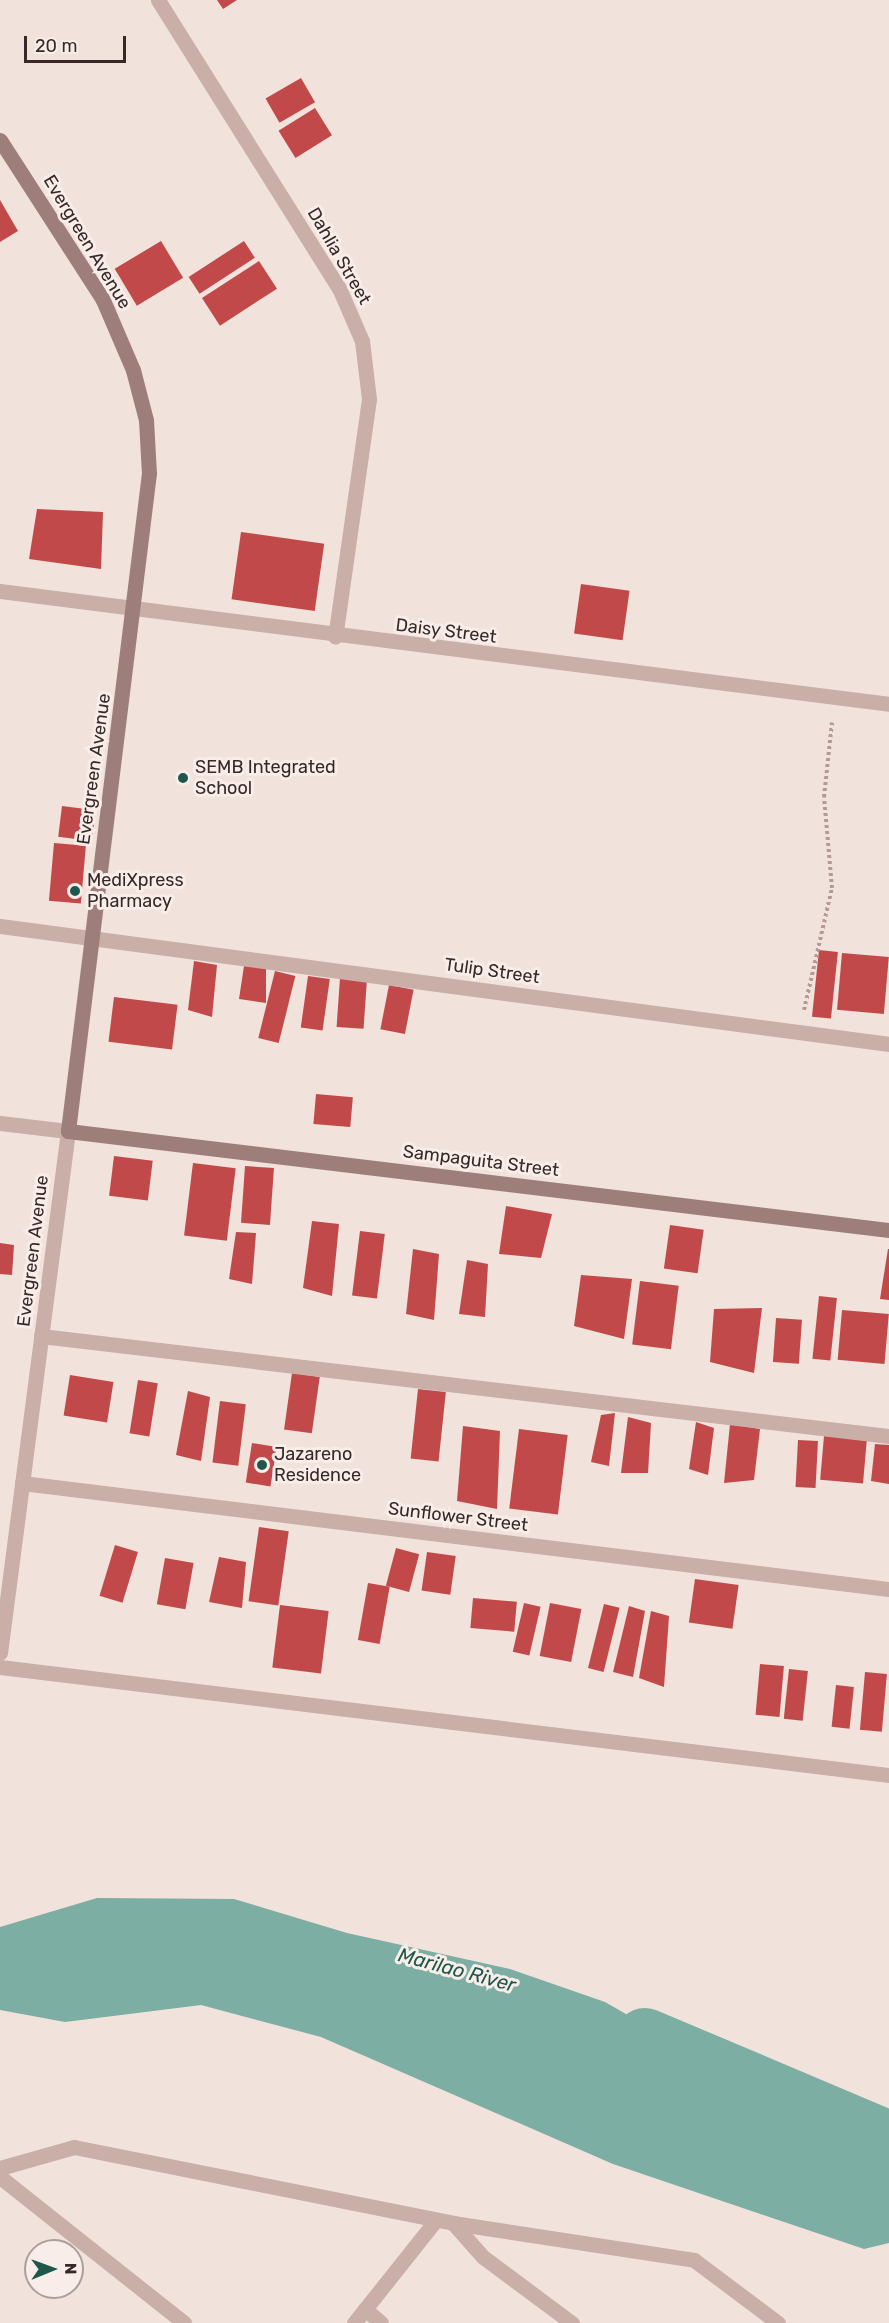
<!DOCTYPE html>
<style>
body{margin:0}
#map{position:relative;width:889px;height:2323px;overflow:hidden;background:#f1e2dc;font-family:Rubik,sans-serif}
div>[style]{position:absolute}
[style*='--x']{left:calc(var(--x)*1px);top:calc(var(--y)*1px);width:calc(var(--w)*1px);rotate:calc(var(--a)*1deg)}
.water>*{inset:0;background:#7caea3}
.river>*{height:62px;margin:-31px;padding:0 31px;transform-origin:31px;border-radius:31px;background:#7caea3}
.building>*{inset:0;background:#c2494a;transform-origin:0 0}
.path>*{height:4px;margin-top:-2px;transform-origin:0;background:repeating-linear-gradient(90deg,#b59993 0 3px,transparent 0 6px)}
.street>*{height:15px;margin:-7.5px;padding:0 7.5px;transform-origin:7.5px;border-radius:7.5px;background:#c9afa8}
.secondary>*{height:15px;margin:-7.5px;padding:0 7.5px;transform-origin:7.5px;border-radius:7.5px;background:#9d7e7a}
.dots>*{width:16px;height:16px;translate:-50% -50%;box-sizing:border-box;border:3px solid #f9ede9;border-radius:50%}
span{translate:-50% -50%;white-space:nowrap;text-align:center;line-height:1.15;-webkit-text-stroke:6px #f9ede9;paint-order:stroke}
.street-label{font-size:18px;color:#362928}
.poi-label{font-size:18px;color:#362928}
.left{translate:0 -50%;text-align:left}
.water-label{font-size:20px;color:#1f574d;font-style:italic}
.north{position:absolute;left:24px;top:2239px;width:60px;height:60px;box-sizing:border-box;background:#f9ede9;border:2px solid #ab9f9c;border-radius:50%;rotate:89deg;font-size:16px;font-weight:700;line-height:24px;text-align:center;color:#362928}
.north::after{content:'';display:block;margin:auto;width:21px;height:27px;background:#1f574d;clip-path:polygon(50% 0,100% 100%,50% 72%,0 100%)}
.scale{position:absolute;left:24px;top:36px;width:102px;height:27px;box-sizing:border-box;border:3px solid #362928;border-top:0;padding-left:8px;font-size:18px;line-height:21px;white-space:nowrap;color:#362928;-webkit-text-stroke:4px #f9ede9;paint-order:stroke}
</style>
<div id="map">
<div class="water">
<div style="clip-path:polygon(97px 1898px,234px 1899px,347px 1933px,510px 1969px,605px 2002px,825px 2128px,889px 2134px,889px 2243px,864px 2249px,613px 2164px,321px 2037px,201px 2005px,65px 2022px,0 2010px,0 1927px)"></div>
</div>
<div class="river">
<div style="--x:645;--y:2039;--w:265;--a:22.9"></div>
</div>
<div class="building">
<div style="clip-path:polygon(217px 0,237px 0,223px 9px)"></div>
<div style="left:301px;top:78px;width:28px;height:41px;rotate:60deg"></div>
<div style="left:315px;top:108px;width:32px;height:43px;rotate:58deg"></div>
<div style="clip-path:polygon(0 200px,18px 231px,0 242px)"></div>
<div style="left:161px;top:241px;width:43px;height:54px;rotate:59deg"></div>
<div style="left:244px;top:241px;width:20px;height:66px;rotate:57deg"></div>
<div style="left:259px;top:261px;width:33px;height:68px;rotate:57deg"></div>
<div style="clip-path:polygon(37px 509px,103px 512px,101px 569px,29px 559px)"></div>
<div style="left:241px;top:532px;width:84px;height:68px;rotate:8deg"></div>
<div style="left:581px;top:584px;width:49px;height:50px;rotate:8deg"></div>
<div style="left:62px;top:806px;width:34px;height:31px;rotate:7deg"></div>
<div style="left:54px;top:843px;width:32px;height:58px;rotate:5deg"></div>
<div style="left:819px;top:950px;width:19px;height:67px;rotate:6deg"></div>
<div style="left:842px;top:953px;width:47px;height:57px;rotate:5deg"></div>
<div style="clip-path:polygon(194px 961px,217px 965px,212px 1017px,188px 1010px)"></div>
<div style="clip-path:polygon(244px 966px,266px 968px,266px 1003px,239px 999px)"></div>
<div style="left:275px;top:971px;width:21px;height:69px;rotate:14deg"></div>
<div style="left:308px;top:976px;width:22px;height:52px;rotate:8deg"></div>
<div style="left:340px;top:978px;width:27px;height:49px;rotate:4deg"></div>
<div style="left:389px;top:985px;width:25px;height:45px;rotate:11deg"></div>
<div style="left:114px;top:997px;width:64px;height:45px;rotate:7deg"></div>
<div style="left:316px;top:1094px;width:37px;height:30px;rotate:5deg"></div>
<div style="left:114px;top:1156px;width:39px;height:40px;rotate:7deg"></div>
<div style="left:193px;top:1163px;width:43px;height:73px;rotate:7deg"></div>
<div style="left:245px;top:1166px;width:29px;height:57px;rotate:4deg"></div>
<div style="clip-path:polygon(506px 1206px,552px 1214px,541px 1258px,499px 1254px)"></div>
<div style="clip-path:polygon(312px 1221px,339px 1224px,332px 1296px,303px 1288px)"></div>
<div style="left:670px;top:1225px;width:34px;height:44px;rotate:8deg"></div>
<div style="left:360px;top:1231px;width:25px;height:65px;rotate:7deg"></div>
<div style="clip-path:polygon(236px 1232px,256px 1233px,252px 1284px,229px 1279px)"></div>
<div style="clip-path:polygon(0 1243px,14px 1245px,12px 1275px,0 1274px)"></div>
<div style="clip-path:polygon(413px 1249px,439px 1254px,434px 1320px,406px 1314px)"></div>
<div style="clip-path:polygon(888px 1249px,889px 1249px,889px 1300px,880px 1299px)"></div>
<div style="clip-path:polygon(467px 1260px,488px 1264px,485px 1317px,459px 1314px)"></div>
<div style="clip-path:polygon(581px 1275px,632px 1279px,624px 1339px,574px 1326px)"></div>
<div style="left:640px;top:1281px;width:39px;height:64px;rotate:7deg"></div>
<div style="left:819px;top:1296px;width:18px;height:63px;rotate:6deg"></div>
<div style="clip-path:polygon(762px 1308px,754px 1373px,710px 1362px,714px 1309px)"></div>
<div style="left:842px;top:1310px;width:47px;height:50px;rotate:5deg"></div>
<div style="left:776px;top:1318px;width:26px;height:44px;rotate:4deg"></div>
<div style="left:292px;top:1373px;width:28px;height:57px;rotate:8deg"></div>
<div style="left:70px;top:1375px;width:44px;height:41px;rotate:9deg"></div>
<div style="left:138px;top:1380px;width:20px;height:54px;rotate:9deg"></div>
<div style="left:418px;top:1389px;width:28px;height:70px;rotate:6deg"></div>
<div style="clip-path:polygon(188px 1391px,210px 1397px,201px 1461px,176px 1455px)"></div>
<div style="left:220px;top:1401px;width:26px;height:62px;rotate:7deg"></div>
<div style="clip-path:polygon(615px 1413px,609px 1466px,591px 1462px,601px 1415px)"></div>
<div style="clip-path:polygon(628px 1417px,651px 1423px,648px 1473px,621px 1473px)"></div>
<div style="clip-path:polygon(696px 1422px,714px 1428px,708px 1475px,689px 1469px)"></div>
<div style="clip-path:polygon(730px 1424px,760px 1429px,754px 1480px,724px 1483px)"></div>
<div style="clip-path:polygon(463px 1426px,500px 1431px,497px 1509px,457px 1501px)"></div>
<div style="left:519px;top:1429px;width:49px;height:80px;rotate:7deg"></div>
<div style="left:824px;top:1436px;width:43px;height:44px;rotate:5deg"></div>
<div style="left:798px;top:1440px;width:20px;height:47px;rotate:3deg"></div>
<div style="left:252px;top:1443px;width:25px;height:40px;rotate:9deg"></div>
<div style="clip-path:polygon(875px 1444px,889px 1445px,889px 1484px,871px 1481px)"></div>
<div style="left:259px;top:1527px;width:30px;height:75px;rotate:8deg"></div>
<div style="left:115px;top:1545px;width:24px;height:53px;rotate:17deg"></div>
<div style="left:396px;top:1548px;width:24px;height:39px;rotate:15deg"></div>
<div style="left:427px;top:1552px;width:29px;height:39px;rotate:8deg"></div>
<div style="clip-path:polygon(219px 1557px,246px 1562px,242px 1608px,209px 1602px)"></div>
<div style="left:165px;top:1558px;width:29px;height:47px;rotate:10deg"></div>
<div style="left:695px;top:1579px;width:44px;height:44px;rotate:8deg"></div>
<div style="left:368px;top:1583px;width:22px;height:58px;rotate:10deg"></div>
<div style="left:473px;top:1598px;width:44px;height:30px;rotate:5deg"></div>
<div style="left:524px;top:1603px;width:17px;height:50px;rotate:13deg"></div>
<div style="left:550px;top:1603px;width:32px;height:54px;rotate:11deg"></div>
<div style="left:604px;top:1604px;width:16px;height:66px;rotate:14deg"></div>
<div style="left:280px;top:1605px;width:49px;height:63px;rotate:7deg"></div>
<div style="clip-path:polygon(629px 1606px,645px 1611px,633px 1677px,613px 1672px)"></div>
<div style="clip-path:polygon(651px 1611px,669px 1616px,664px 1687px,639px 1678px)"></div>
<div style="left:760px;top:1664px;width:24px;height:51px;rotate:5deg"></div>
<div style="left:789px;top:1669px;width:19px;height:50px;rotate:6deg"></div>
<div style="left:865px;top:1672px;width:22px;height:58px;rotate:5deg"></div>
<div style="left:836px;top:1685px;width:18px;height:42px;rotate:6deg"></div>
</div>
<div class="path">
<div style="--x:804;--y:1010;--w:125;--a:-77.1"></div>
<div style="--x:832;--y:888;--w:91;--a:-95"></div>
<div style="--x:824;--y:797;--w:75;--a:-83.9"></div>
</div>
<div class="street">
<div style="--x:158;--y:0;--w:340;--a:57.9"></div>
<div style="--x:339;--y:288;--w:58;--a:66.5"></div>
<div style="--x:362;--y:341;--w:58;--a:83.1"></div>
<div style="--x:369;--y:399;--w:240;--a:98.1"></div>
<div style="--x:0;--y:591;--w:896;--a:7.24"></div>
<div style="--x:0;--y:926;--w:897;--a:7.56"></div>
<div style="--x:0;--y:1123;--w:68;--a:6.7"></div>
<div style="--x:68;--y:1131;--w:526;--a:97.42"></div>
<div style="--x:41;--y:1336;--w:854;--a:6.73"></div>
<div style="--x:22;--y:1483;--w:873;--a:6.97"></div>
<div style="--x:0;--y:1667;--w:896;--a:6.93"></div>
<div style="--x:0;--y:2168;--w:77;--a:-15.8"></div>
<div style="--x:74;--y:2147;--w:387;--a:11.3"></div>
<div style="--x:453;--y:2223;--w:244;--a:8.7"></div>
<div style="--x:694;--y:2260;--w:105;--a:36.9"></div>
<div style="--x:0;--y:2177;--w:235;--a:38.4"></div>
<div style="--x:453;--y:2223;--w:45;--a:48.6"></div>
<div style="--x:483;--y:2257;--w:111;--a:36.6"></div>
<div style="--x:365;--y:2309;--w:21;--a:41"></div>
<div style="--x:354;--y:2323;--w:132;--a:-51.5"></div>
</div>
<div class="secondary">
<div style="--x:0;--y:140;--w:190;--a:57.2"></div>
<div style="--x:103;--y:300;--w:76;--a:66.8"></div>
<div style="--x:133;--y:370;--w:52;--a:75.4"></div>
<div style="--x:146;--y:420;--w:53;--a:86.8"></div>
<div style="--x:149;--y:473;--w:663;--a:97.02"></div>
<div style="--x:68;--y:1131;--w:827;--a:6.88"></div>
</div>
<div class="dots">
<div style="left:183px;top:778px;background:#1f574d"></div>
<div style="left:75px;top:891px;background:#1f574d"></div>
<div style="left:262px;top:1465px;background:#1f574d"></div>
</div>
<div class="street-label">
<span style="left:87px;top:242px;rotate:59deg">Evergreen Avenue</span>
<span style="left:339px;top:256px;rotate:60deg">Dahlia Street</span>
<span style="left:446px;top:631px;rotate:7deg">Daisy Street</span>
<span style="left:94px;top:769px;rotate:-82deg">Evergreen Avenue</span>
<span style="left:492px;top:971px;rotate:8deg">Tulip Street</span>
<span style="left:481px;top:1161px;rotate:7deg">Sampaguita Street</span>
<span style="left:33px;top:1251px;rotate:-83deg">Evergreen Avenue</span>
<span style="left:458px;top:1517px;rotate:7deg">Sunflower Street</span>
</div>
<div class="poi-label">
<span class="left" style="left:195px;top:778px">SEMB Integrated<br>School</span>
<span class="left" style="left:87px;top:891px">MediXpress<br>Pharmacy</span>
<span class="left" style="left:274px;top:1465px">Jazareno<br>Residence</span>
</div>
<div class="water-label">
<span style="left:457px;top:1970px;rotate:15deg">Marilao River</span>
</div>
<div class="north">N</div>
<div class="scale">20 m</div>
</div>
